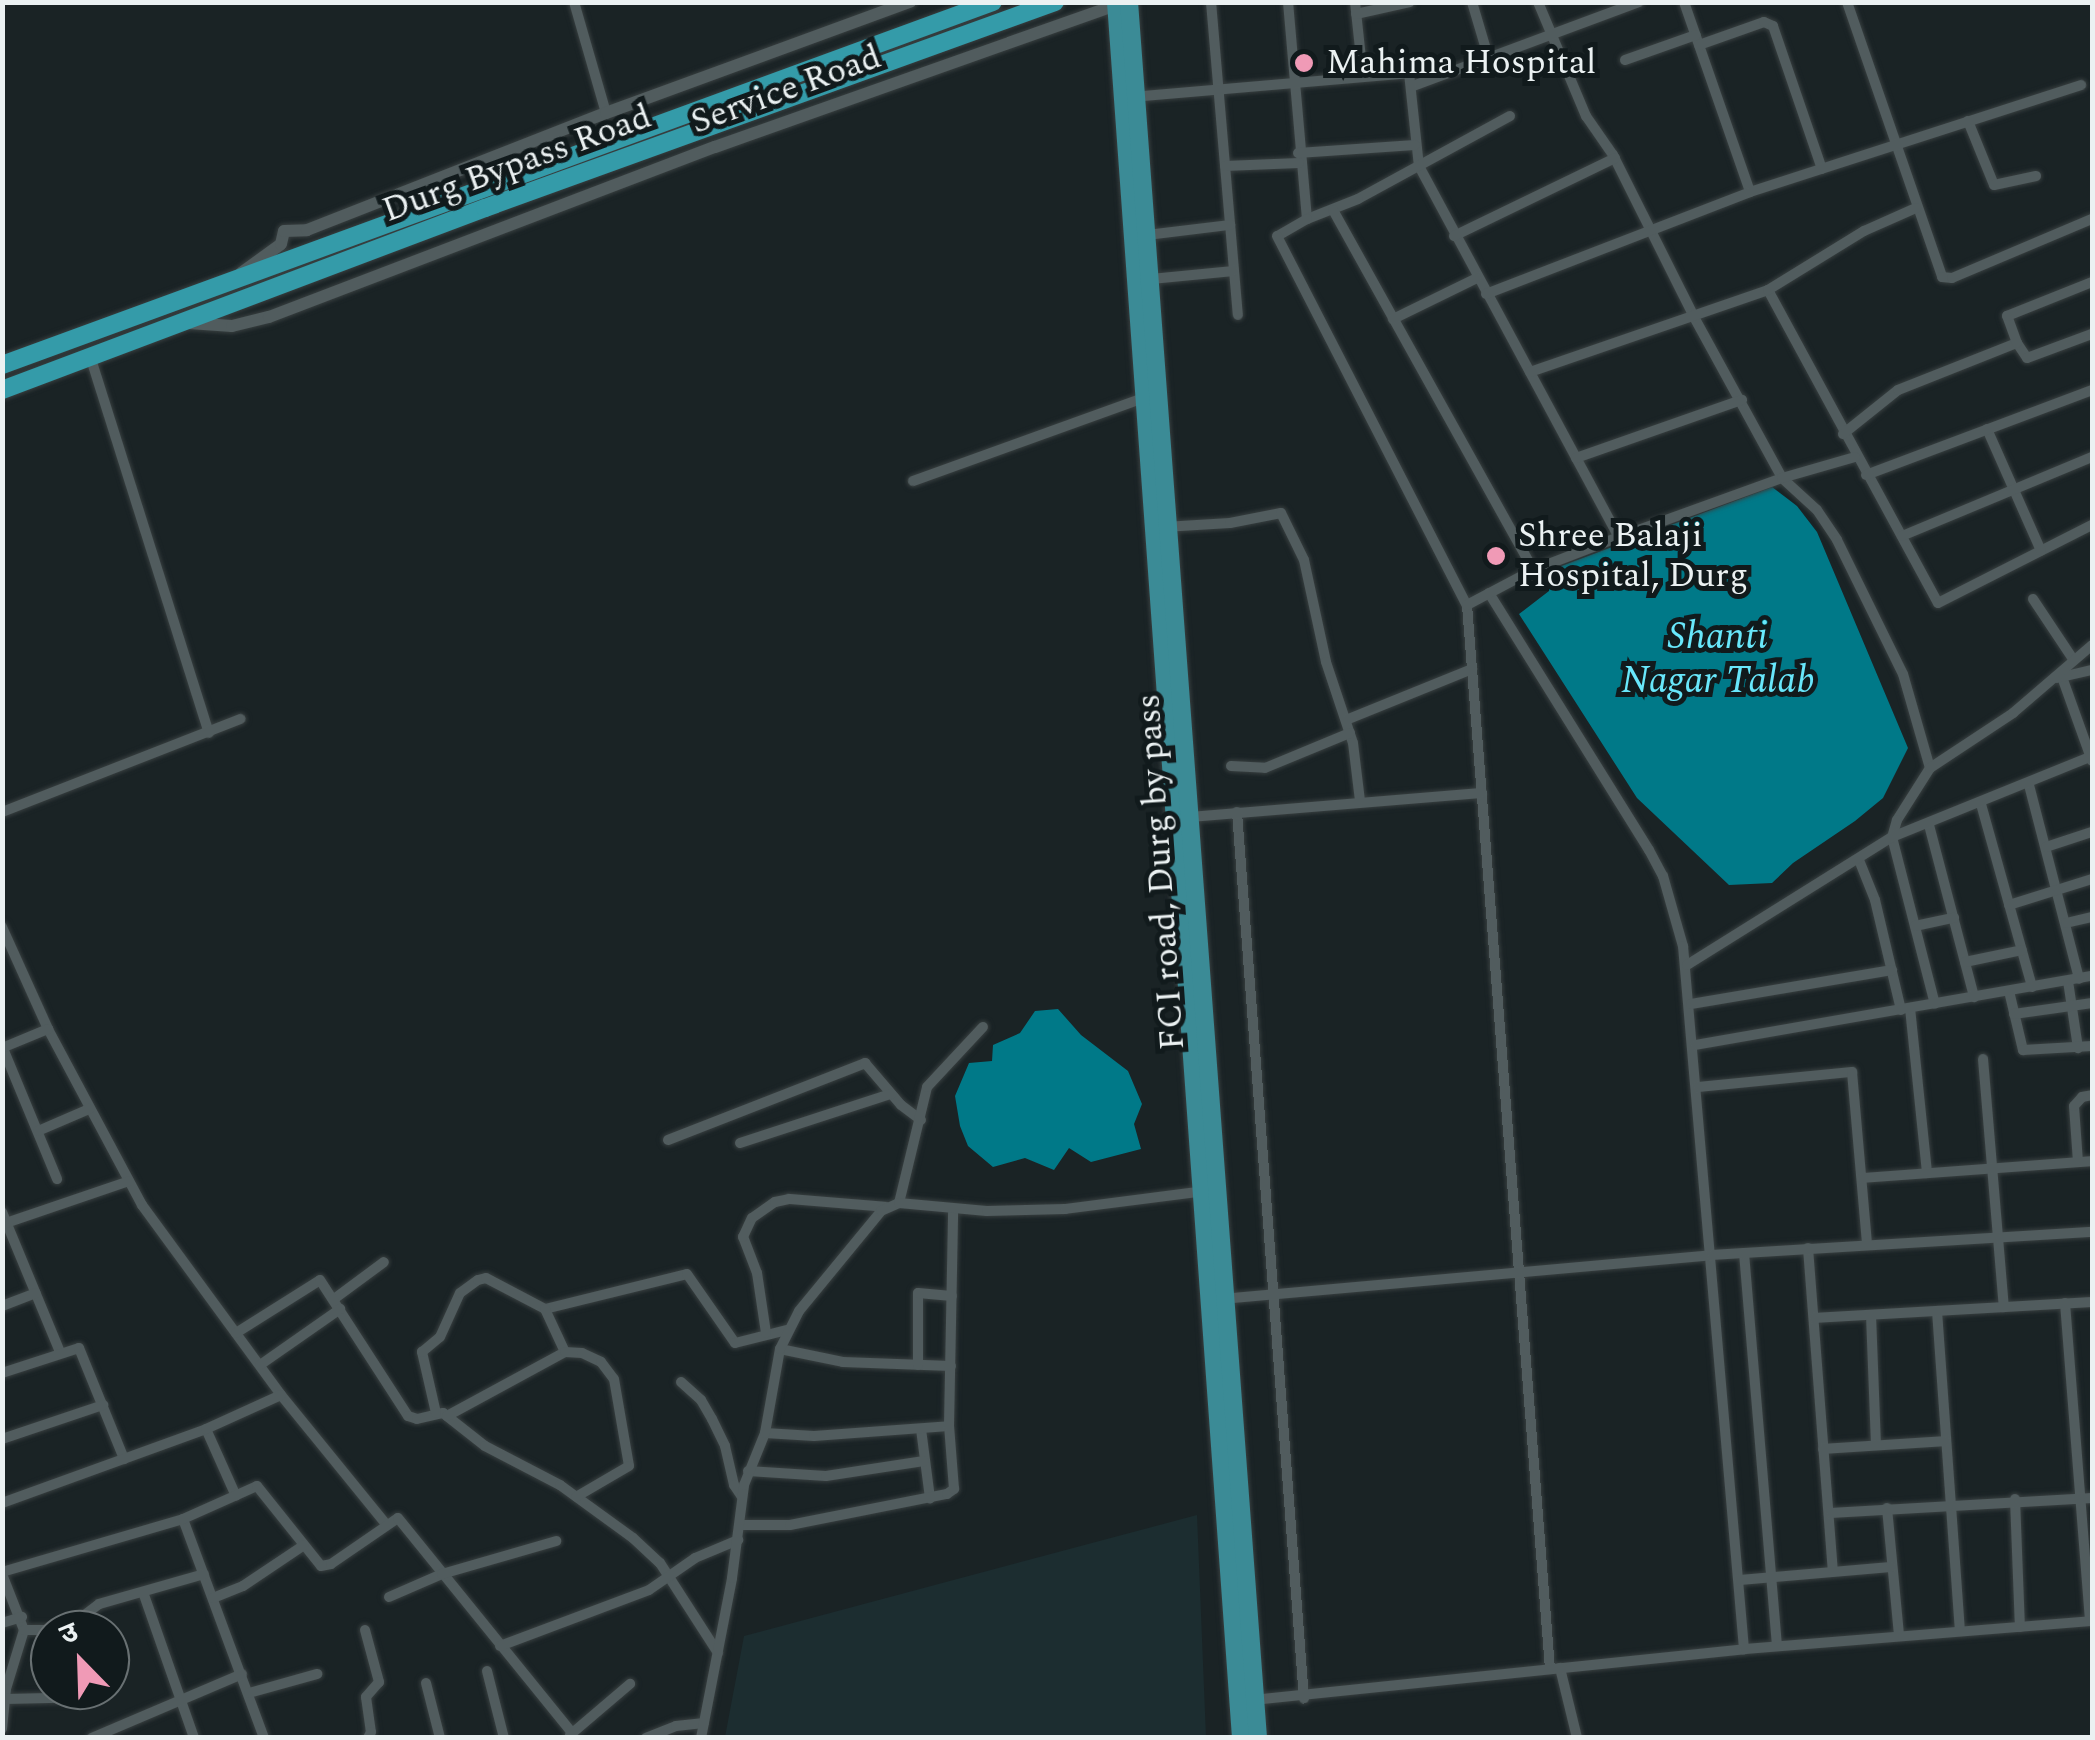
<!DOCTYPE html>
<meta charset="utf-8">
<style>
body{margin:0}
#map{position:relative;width:2095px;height:1740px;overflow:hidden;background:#1a2325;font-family:Spectral,"Noto Sans Devanagari",serif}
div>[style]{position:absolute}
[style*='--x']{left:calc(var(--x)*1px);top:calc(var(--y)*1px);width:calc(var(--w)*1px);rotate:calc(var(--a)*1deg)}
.built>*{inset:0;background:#1c2d30}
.water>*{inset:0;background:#007988}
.roads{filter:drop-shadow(0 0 2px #383f40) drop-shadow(0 0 2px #383f40)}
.minor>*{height:10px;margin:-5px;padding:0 5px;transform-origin:5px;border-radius:5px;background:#515c5e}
.tertiary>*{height:12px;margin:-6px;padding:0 6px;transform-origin:6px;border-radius:6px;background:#515c5e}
.primary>*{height:18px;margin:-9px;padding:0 9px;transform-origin:9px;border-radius:9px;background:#3b8b96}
.trunk>*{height:18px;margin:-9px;padding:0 9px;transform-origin:9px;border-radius:9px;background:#349ba9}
.dots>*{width:28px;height:28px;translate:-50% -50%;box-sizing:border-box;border:5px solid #111a1c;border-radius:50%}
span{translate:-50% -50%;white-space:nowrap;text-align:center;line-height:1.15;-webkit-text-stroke:10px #111a1c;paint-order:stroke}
.poi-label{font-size:35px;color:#ebf1f2}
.left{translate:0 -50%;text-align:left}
.street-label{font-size:35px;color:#ebf1f2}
.water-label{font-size:38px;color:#68e7fb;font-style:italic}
.frame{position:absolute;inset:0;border:5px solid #ebf1f2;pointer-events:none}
.north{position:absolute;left:30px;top:1610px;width:100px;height:100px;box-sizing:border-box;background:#111a1c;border:2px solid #687072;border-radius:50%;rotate:337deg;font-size:28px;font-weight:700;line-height:40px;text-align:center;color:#ebf1f2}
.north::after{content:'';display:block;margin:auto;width:35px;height:45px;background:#f09ab6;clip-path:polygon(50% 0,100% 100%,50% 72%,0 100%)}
</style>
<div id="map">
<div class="built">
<div style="clip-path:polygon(1197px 1515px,1206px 1737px,725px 1737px,744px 1636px)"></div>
</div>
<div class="water">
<div style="clip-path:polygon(1772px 487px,1797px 506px,1817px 532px,1908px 748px,1883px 798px,1855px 821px,1793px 863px,1772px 883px,1729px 885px,1637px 798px,1519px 614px,1549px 591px,1548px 571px)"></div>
<div style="clip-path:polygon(1058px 1009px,1081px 1035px,1128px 1071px,1142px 1104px,1134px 1124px,1141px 1149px,1091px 1162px,1069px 1148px,1054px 1170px,1025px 1158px,993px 1167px,968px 1146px,960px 1126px,955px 1096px,969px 1063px,992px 1061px,993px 1045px,1020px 1033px,1035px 1011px)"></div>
</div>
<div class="roads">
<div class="minor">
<div style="--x:574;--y:2;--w:116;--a:73.9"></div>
<div style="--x:1211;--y:2;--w:314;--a:85.1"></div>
<div style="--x:1288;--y:2;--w:218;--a:85"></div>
<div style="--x:1355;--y:2;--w:75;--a:83.9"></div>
<div style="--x:1472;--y:2;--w:56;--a:73.5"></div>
<div style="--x:1538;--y:2;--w:124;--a:67.2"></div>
<div style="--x:1586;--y:116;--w:47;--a:55.3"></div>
<div style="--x:1613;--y:155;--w:181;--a:63.4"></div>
<div style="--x:1694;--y:317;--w:183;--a:61.3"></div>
<div style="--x:1782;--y:478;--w:47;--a:42.4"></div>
<div style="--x:1817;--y:510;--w:36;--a:56"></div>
<div style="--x:1837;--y:540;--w:149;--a:63.8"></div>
<div style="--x:1903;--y:674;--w:98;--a:74"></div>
<div style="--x:1930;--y:768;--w:62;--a:122.4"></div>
<div style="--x:1897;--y:820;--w:18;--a:106"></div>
<div style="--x:1892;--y:837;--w:172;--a:75.6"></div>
<div style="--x:1684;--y:2;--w:201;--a:70.8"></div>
<div style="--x:1847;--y:2;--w:291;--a:70.9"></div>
<div style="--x:1942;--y:277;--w:10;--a:6"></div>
<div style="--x:1952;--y:278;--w:152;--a:-22.9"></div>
<div style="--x:1356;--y:14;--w:55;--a:-12.5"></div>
<div style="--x:1699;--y:45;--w:69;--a:-19.5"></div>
<div style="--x:1764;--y:22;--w:10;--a:24"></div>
<div style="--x:1773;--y:26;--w:151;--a:71.1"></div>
<div style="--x:1625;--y:60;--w:75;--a:-19.4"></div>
<div style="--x:1413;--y:86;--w:241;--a:-20.4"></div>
<div style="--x:1131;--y:97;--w:279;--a:-4.9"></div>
<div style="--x:1409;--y:73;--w:94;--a:83.9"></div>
<div style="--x:1419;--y:166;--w:421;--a:61.7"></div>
<div style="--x:1510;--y:116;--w:173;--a:151.4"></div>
<div style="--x:1358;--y:199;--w:55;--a:158.6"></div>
<div style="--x:1307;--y:219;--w:34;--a:150"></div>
<div style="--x:1277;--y:236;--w:415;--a:62.8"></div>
<div style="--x:1467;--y:605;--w:1067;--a:85.54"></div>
<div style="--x:1968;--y:121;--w:69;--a:67.9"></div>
<div style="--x:1994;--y:185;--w:43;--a:-12.1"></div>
<div style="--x:1298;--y:153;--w:117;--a:-3.9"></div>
<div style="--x:1225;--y:166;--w:74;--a:-2.3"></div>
<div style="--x:1333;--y:210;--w:412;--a:60.9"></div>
<div style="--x:1147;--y:235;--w:84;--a:-6.9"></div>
<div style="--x:1454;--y:236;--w:179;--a:-25.8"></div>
<div style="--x:1151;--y:279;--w:83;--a:-5.5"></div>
<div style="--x:1768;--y:290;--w:356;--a:61.5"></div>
<div style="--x:1938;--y:603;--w:173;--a:-26.9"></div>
<div style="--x:1486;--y:294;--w:283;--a:-21.1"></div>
<div style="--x:1750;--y:192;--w:348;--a:-17.9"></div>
<div style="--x:1393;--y:319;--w:93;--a:-26"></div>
<div style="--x:2017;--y:343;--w:18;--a:56"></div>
<div style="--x:2027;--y:358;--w:69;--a:-20.3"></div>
<div style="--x:91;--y:359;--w:392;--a:72.5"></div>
<div style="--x:1530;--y:372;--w:252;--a:-19"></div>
<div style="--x:1768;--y:290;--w:113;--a:-31.6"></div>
<div style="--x:1864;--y:231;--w:57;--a:-23.9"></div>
<div style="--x:1987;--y:429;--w:133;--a:66.1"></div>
<div style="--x:1843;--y:434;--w:70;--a:-38.7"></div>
<div style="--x:1898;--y:390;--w:128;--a:-21.6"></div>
<div style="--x:2017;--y:343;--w:29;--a:-110"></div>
<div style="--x:2007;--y:316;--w:92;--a:-21.8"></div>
<div style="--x:1576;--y:458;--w:176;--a:-19.3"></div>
<div style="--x:1866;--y:475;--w:241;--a:-20.6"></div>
<div style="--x:913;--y:481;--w:245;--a:-19.8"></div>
<div style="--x:1164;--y:527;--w:66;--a:-3.5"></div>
<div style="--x:1230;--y:523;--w:52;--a:-11.1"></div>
<div style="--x:1281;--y:513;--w:52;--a:63.9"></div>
<div style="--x:1304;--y:560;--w:104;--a:77.8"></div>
<div style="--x:1326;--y:662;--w:85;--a:71.6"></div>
<div style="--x:1353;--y:743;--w:58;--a:83.1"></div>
<div style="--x:1902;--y:536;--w:206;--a:-22.6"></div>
<div style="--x:1489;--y:593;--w:303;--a:58.1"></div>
<div style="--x:1649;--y:850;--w:30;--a:62"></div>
<div style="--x:1663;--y:876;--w:73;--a:74.1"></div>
<div style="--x:1683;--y:946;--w:706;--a:85.04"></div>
<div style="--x:2033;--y:599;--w:72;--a:56.3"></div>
<div style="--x:1467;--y:605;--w:75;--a:-27.9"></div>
<div style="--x:1533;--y:570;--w:92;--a:-21"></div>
<div style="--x:1619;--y:537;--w:173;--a:-19.9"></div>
<div style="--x:1782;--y:478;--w:76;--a:-16"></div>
<div style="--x:2062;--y:677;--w:89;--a:70.3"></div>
<div style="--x:2057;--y:678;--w:36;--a:-13"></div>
<div style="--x:1346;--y:720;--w:136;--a:-22"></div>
<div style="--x:1231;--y:766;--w:34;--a:3"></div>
<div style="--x:1265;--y:768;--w:92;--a:-22.4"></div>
<div style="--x:1930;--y:768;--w:100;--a:-33.5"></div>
<div style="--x:2013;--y:713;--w:104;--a:-40.7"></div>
<div style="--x:2029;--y:785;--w:200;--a:75.5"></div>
<div style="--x:1981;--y:804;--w:190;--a:74.4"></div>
<div style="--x:2;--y:812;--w:256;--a:-21.3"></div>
<div style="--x:1237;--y:812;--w:889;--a:85.68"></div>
<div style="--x:1189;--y:817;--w:294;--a:-4.7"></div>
<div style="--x:1929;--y:825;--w:178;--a:75.3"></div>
<div style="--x:2046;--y:847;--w:48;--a:-18.1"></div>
<div style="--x:1859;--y:860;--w:43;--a:68.2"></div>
<div style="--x:1875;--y:900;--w:113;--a:76.7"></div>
<div style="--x:2009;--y:905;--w:87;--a:-17.4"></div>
<div style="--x:2066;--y:923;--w:27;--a:-13"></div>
<div style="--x:1915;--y:926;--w:40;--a:-12"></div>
<div style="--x:2;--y:927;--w:112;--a:65.7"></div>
<div style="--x:48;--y:1029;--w:200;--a:61.9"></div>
<div style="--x:142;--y:1205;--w:235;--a:53.8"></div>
<div style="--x:281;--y:1395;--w:165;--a:50.9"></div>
<div style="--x:1965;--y:962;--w:58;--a:-11.9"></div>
<div style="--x:1687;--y:965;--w:242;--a:-32"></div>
<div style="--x:1892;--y:837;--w:216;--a:-22"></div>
<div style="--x:2068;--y:981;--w:68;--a:81.5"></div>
<div style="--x:2009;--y:991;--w:61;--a:76.7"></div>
<div style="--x:2023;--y:1050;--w:69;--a:-3.3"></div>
<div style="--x:1691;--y:1004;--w:204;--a:-9.6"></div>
<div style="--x:1910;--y:1008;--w:166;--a:84.1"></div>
<div style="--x:2014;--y:1014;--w:79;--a:-8"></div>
<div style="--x:1695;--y:1045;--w:403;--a:-9.9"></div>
<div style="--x:2;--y:1046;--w:144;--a:67.5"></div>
<div style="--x:2;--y:1048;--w:50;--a:-22.4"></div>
<div style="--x:1983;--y:1059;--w:249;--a:85.2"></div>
<div style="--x:1698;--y:1087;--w:155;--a:-5.6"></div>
<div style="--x:1852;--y:1072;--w:173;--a:85"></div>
<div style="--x:38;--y:1131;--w:56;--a:-23.3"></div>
<div style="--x:668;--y:1140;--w:212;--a:-21.3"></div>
<div style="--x:865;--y:1063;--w:55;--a:49.4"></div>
<div style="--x:901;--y:1105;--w:25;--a:37"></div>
<div style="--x:740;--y:1143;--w:159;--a:-18"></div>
<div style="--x:2078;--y:1162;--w:56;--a:-94.1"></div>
<div style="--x:2074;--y:1106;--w:12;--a:-48"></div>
<div style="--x:2082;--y:1097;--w:10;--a:-11"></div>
<div style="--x:1862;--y:1178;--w:231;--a:-4.2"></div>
<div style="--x:899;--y:1203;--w:119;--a:-76.4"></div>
<div style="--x:927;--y:1087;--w:82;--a:-47"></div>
<div style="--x:2;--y:1212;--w:152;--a:67.5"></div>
<div style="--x:3;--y:1224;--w:133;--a:-18.8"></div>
<div style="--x:1808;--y:1248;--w:324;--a:85.6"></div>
<div style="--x:1744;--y:1253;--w:394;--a:85.2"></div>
<div style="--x:334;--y:1299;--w:62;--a:-36.5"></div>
<div style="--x:1221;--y:1299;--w:493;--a:-5.1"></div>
<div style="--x:1712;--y:1255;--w:381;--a:-3.5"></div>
<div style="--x:2065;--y:1303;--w:319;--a:85.5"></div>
<div style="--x:2;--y:1306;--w:36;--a:-21"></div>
<div style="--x:545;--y:1309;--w:146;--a:-13.8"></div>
<div style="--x:687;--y:1274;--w:84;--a:55.2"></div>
<div style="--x:735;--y:1343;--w:54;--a:-14"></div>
<div style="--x:1937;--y:1311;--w:319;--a:85.9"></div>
<div style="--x:1871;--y:1315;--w:130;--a:87.8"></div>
<div style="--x:1814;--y:1318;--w:278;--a:-3.3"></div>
<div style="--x:236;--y:1333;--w:99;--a:-32.2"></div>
<div style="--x:320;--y:1280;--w:162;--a:57.1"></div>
<div style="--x:408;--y:1416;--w:9;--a:18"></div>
<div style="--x:417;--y:1419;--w:27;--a:-13"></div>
<div style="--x:443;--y:1413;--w:53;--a:38.2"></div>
<div style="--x:485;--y:1446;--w:85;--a:27.5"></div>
<div style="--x:560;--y:1485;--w:90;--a:36"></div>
<div style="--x:633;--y:1538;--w:37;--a:43"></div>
<div style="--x:660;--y:1563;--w:107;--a:57.2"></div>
<div style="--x:766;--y:1333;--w:61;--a:-98.5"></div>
<div style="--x:757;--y:1273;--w:39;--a:-111"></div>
<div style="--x:743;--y:1237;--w:21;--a:-65"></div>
<div style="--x:752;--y:1218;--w:28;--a:-35"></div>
<div style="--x:775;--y:1202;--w:14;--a:-12"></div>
<div style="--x:789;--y:1199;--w:97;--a:4.7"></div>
<div style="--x:780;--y:1349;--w:64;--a:11.7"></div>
<div style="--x:843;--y:1362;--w:108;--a:2.1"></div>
<div style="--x:260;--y:1365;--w:98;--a:-35"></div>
<div style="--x:918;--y:1365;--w:72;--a:-90"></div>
<div style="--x:918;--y:1293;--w:34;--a:5"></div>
<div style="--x:2;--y:1373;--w:81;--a:-18"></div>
<div style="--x:79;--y:1348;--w:120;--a:67.9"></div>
<div style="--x:681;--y:1382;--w:27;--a:42"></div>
<div style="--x:701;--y:1400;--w:22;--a:60"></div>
<div style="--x:712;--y:1419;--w:30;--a:64"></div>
<div style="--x:725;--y:1446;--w:40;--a:77"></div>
<div style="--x:734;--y:1485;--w:14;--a:56"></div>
<div style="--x:436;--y:1413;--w:63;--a:-102.9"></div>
<div style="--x:422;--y:1352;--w:23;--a:-40"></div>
<div style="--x:440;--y:1337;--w:48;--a:-65.6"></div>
<div style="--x:460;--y:1293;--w:22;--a:-36"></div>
<div style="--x:478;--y:1280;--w:8;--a:-14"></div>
<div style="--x:486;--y:1278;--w:67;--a:27.7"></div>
<div style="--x:545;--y:1309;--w:47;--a:65.1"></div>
<div style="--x:447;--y:1416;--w:134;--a:-28.5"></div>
<div style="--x:565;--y:1352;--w:17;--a:3"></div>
<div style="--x:582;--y:1353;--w:21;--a:25"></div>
<div style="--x:601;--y:1362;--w:21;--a:53"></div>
<div style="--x:614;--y:1379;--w:88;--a:80.2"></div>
<div style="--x:629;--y:1466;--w:61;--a:149.7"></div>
<div style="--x:206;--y:1429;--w:73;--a:65.9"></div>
<div style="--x:921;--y:1429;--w:70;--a:82.6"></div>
<div style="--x:765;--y:1433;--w:49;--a:3.5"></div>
<div style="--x:814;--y:1436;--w:135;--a:-4.2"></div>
<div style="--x:2;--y:1439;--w:107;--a:-18.6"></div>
<div style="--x:1823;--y:1449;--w:123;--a:-3.7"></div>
<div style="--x:748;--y:1471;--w:78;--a:3.7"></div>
<div style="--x:826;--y:1476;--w:99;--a:-8.7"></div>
<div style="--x:2015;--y:1499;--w:128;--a:87.8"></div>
<div style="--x:2;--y:1503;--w:217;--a:-19.9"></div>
<div style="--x:206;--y:1429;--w:82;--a:-24.4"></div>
<div style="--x:1887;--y:1508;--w:128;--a:84.6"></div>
<div style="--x:1831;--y:1513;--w:261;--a:-3.3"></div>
<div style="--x:183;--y:1519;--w:233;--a:69.7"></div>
<div style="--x:740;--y:1525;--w:50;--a:0"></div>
<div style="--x:790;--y:1525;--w:160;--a:-11.2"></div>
<div style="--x:947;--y:1494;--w:9;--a:-36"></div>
<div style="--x:954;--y:1489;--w:63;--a:-94.5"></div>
<div style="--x:949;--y:1426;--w:218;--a:-88.9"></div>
<div style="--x:2;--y:1572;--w:189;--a:-16.3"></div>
<div style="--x:183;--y:1519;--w:81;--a:-24"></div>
<div style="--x:257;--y:1486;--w:102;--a:51.3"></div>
<div style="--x:321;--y:1566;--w:10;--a:-11"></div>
<div style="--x:331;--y:1564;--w:81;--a:-34.5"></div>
<div style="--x:398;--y:1518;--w:275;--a:51"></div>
<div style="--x:2;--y:1574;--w:60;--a:68.6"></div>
<div style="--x:24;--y:1630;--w:62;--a:107"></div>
<div style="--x:6;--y:1689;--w:40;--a:95.7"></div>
<div style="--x:1739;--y:1580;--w:153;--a:-4.9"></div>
<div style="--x:143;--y:1592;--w:155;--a:70.7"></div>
<div style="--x:389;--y:1597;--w:58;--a:-23.5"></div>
<div style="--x:442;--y:1574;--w:119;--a:-16.1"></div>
<div style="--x:213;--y:1598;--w:32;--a:-22"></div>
<div style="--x:243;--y:1586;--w:73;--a:-33.9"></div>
<div style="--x:2;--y:1623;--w:21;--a:-17"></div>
<div style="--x:24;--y:1630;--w:26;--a:0"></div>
<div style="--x:57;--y:1630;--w:14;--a:-17"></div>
<div style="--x:70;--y:1626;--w:36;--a:-37"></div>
<div style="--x:99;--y:1604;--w:109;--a:-15.9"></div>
<div style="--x:365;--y:1630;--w:54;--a:74.9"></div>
<div style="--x:379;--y:1682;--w:20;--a:131"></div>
<div style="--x:366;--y:1697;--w:35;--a:82"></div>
<div style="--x:371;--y:1732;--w:7;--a:117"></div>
<div style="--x:500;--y:1646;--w:159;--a:-20.6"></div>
<div style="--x:649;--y:1590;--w:56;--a:-34.8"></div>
<div style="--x:695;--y:1558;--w:47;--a:-22.7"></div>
<div style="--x:1560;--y:1668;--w:72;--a:76.3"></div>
<div style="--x:487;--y:1671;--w:69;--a:75.8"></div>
<div style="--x:426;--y:1683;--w:57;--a:75.7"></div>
<div style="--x:249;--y:1693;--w:71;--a:-15.6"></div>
<div style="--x:5;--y:1699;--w:90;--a:-1.3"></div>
<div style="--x:1253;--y:1700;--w:494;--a:-5.9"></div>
<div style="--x:1744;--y:1649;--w:349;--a:-4.6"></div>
<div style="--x:570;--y:1735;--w:79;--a:-40.4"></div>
<div style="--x:92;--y:1738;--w:163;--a:-23.1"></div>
<div style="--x:646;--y:1738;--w:32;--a:-22"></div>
<div style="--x:676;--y:1726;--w:28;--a:-6"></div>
<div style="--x:701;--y:1738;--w:163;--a:-79"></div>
<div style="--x:732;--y:1578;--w:94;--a:-82.6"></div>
<div style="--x:744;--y:1485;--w:56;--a:-68"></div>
<div style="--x:765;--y:1433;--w:85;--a:-79.9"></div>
<div style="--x:780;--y:1349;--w:42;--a:-63.4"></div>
<div style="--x:799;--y:1311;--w:129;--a:-50.6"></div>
<div style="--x:881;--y:1211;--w:20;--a:-24"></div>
<div style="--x:899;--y:1203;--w:88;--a:5.2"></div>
<div style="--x:987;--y:1211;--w:78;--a:-1.5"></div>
<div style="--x:1065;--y:1209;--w:142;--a:-7.3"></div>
</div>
<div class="tertiary">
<div style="--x:241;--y:273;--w:49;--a:-35.9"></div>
<div style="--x:281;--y:244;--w:13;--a:-77"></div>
<div style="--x:284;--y:231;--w:23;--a:-2"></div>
<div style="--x:307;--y:230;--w:321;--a:-21.4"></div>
<div style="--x:606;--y:113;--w:324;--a:-20.1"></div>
<div style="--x:189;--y:323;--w:43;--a:4"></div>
<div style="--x:232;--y:326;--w:38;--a:-14"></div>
<div style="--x:269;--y:317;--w:477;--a:-20.9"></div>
<div style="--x:715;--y:147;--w:432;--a:-19.5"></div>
</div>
<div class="primary">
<div style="--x:1116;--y:2;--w:1740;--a:85.88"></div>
<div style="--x:1129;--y:2;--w:1741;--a:85.75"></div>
</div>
<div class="trunk">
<div style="--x:2;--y:365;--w:1055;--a:-20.12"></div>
<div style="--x:2;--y:390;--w:516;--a:-20.65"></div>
<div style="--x:485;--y:208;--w:606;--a:-19.87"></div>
</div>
</div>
<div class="dots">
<div style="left:1304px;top:63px;background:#f09ab6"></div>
<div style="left:1496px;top:556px;background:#f09ab6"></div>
</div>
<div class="poi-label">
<span class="left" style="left:1326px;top:63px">Mahima Hospital</span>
<span class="left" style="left:1518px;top:556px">Shree Balaji<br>Hospital, Durg</span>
</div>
<div class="street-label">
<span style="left:786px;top:90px;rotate:-20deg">Service Road</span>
<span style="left:517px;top:164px;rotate:-20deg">Durg Bypass Road</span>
<span style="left:1161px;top:872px;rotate:-94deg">FCI road, Durg by pass</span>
</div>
<div class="water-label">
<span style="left:1718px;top:660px">Shanti<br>Nagar Talab</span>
</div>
<div class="frame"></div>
<div class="north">उ</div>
</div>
